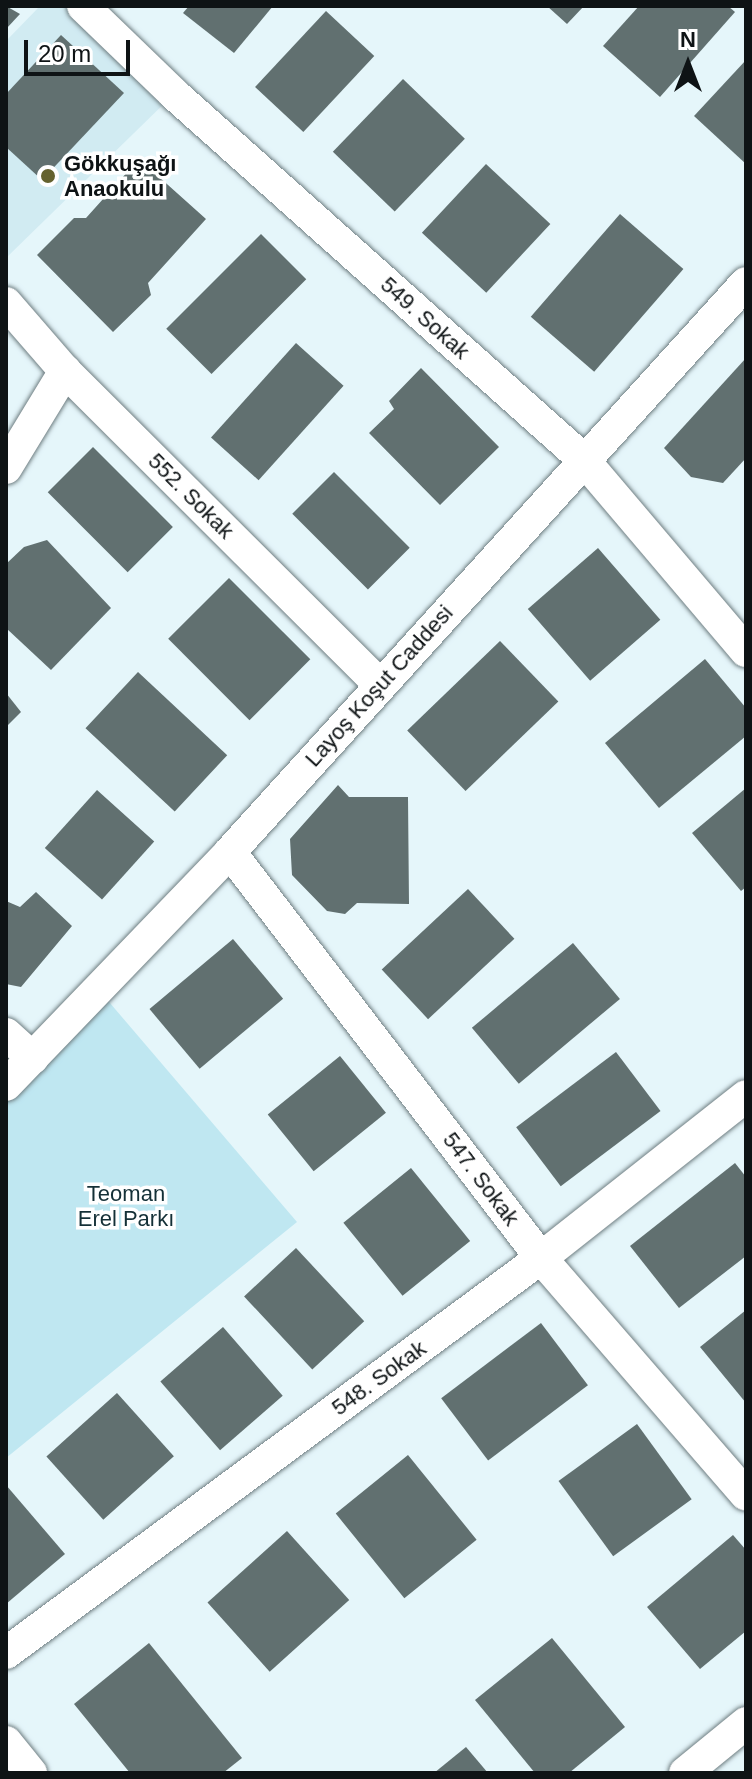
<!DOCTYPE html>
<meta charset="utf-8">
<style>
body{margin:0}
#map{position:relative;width:752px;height:1779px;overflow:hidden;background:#e5f6fa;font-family:Arial,sans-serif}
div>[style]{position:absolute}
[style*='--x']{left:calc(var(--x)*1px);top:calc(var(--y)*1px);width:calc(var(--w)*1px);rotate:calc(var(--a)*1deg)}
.built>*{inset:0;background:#d1ebf2}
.green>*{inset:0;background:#bfe7f1}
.building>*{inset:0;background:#617070;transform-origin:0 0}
.roads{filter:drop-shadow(0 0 2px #6f7e82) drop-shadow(0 0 2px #6f7e82)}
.street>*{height:32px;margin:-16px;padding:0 16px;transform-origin:16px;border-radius:16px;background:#fff}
.dots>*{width:22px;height:22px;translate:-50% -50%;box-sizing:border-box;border:4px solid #fff;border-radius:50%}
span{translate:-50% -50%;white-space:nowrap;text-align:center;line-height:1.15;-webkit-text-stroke:7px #fff;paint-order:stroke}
.poi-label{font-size:22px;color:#0e1315;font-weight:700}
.left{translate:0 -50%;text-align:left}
.street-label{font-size:22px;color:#0e1315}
.park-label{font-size:22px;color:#143037}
.frame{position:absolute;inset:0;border:8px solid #0e1315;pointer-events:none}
.north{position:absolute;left:648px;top:24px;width:80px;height:80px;-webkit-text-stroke:6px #fff;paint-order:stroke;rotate:0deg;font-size:22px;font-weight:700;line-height:32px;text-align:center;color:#0e1315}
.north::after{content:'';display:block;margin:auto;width:28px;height:36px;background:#0e1315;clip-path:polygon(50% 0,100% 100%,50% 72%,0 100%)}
.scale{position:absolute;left:24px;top:40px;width:106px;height:36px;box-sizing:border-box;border:4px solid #0e1315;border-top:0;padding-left:10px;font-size:24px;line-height:28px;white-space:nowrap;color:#0e1315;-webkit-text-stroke:6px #fff;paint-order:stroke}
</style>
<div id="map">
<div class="built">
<div style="clip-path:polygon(40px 6px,83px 6px,174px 94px,6px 258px,6px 41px)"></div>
</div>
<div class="green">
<div style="clip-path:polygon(98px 989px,297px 1222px,6px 1458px,6px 1085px)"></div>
</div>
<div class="building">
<div style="clip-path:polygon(6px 6px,20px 14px,6px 29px)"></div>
<div style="clip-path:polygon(189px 6px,273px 6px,234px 53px,183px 13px)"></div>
<div style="clip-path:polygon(547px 6px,584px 6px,567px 24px)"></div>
<div style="clip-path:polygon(639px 6px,728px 6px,735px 12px,660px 97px,603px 46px)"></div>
<div style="left:326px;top:11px;width:66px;height:104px;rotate:43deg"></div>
<div style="clip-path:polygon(61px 35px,124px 93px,42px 180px,6px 147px,6px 94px)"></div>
<div style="clip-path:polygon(746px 60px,746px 164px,694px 116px)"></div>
<div style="left:403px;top:79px;width:86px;height:101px;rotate:44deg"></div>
<div style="clip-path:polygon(139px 159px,206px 219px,148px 283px,151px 295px,113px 332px,37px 255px,74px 218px,86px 218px)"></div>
<div style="left:486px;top:164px;width:88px;height:94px;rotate:43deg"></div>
<div style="left:620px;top:214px;width:84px;height:136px;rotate:41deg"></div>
<div style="left:261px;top:234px;width:64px;height:134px;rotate:45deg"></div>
<div style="left:296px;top:343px;width:64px;height:127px;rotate:42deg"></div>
<div style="clip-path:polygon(746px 358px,746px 458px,723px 483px,691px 477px,664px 448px)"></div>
<div style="clip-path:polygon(421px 368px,499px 447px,440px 505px,369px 433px,394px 409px,389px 401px)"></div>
<div style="left:93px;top:447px;width:113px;height:64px;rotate:45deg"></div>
<div style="left:334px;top:472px;width:107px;height:59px;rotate:45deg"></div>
<div style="clip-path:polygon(47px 540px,111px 608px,51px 670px,6px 628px,6px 564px,24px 547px)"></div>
<div style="left:598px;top:548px;width:95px;height:93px;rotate:49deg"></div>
<div style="left:229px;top:578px;width:115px;height:86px;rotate:45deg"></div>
<div style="left:500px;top:641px;width:84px;height:129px;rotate:46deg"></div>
<div style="clip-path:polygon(705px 659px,746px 708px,746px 736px,659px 808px,605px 743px)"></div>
<div style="left:138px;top:672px;width:122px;height:77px;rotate:43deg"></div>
<div style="clip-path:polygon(6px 693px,21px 712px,6px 727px)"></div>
<div style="clip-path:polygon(338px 785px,349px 797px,408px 797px,409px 904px,357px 903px,345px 914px,327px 911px,292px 875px,290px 839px)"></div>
<div style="clip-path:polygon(746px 788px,746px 887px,741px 891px,692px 833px)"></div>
<div style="left:97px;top:790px;width:77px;height:78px;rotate:42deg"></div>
<div style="left:468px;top:889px;width:68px;height:118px;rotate:47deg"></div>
<div style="clip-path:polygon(36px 892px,72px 926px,21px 987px,6px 984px,6px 901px,20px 907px)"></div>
<div style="left:233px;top:939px;width:78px;height:109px;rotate:50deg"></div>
<div style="left:573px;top:943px;width:73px;height:132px;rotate:50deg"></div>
<div style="left:616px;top:1052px;width:74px;height:125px;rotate:53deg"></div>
<div style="left:340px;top:1056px;width:73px;height:93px;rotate:51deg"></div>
<div style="clip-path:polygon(735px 1163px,746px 1177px,746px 1256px,679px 1308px,630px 1246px)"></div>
<div style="left:411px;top:1168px;width:94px;height:87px;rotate:51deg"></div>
<div style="left:296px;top:1248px;width:100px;height:71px;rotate:47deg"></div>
<div style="clip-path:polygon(746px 1310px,746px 1403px,700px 1347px)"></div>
<div style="left:541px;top:1323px;width:78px;height:125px;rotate:53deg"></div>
<div style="left:223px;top:1327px;width:91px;height:83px;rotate:49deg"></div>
<div style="left:117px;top:1393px;width:85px;height:95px;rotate:48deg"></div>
<div style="left:637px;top:1424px;width:93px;height:97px;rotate:54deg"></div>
<div style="left:408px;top:1455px;width:109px;height:93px;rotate:51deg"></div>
<div style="clip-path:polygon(6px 1485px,65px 1554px,6px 1604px)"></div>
<div style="left:287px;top:1531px;width:93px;height:107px;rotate:48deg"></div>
<div style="clip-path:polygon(733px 1535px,746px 1550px,746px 1631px,700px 1669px,647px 1607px)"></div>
<div style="clip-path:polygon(552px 1638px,625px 1727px,569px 1773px,535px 1773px,475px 1700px)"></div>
<div style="clip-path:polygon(149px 1643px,242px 1758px,223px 1773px,130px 1773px,74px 1704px)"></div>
<div style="clip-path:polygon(466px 1747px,488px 1773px,434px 1773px)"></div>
</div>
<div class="roads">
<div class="street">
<div style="--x:83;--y:6;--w:127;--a:44"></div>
<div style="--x:174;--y:94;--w:548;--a:41.75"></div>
<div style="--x:583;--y:459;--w:252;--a:49.7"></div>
<div style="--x:6;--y:303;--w:90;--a:49.1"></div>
<div style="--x:65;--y:371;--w:445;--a:44.9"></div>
<div style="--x:6;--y:468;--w:114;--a:-58.7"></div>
<div style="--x:230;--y:852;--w:511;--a:52.55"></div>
<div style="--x:541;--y:1258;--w:313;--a:49.1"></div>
<div style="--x:6;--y:1034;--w:36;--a:42"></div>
<div style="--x:6;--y:1085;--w:323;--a:-46.1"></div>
<div style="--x:230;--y:852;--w:768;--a:-47.8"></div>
<div style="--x:6;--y:1653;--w:665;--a:-36.44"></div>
<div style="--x:541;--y:1258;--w:261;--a:-38.3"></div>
<div style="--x:6;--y:1742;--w:40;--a:51"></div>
<div style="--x:685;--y:1773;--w:79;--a:-39.3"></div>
</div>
</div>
<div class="dots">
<div style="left:48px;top:176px;background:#64622f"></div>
</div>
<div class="poi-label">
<span class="left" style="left:64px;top:176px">Gökkuşağı<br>Anaokulu</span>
</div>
<div class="street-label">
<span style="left:425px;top:318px;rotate:42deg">549. Sokak</span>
<span style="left:191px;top:496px;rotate:45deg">552. Sokak</span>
<span style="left:379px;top:686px;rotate:-48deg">Layoş Koşut Caddesi</span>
<span style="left:481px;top:1179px;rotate:53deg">547. Sokak</span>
<span style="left:379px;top:1378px;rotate:-36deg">548. Sokak</span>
</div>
<div class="park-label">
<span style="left:126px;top:1206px">Teoman<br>Erel Parkı</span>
</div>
<div class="frame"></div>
<div class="north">N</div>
<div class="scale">20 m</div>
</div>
